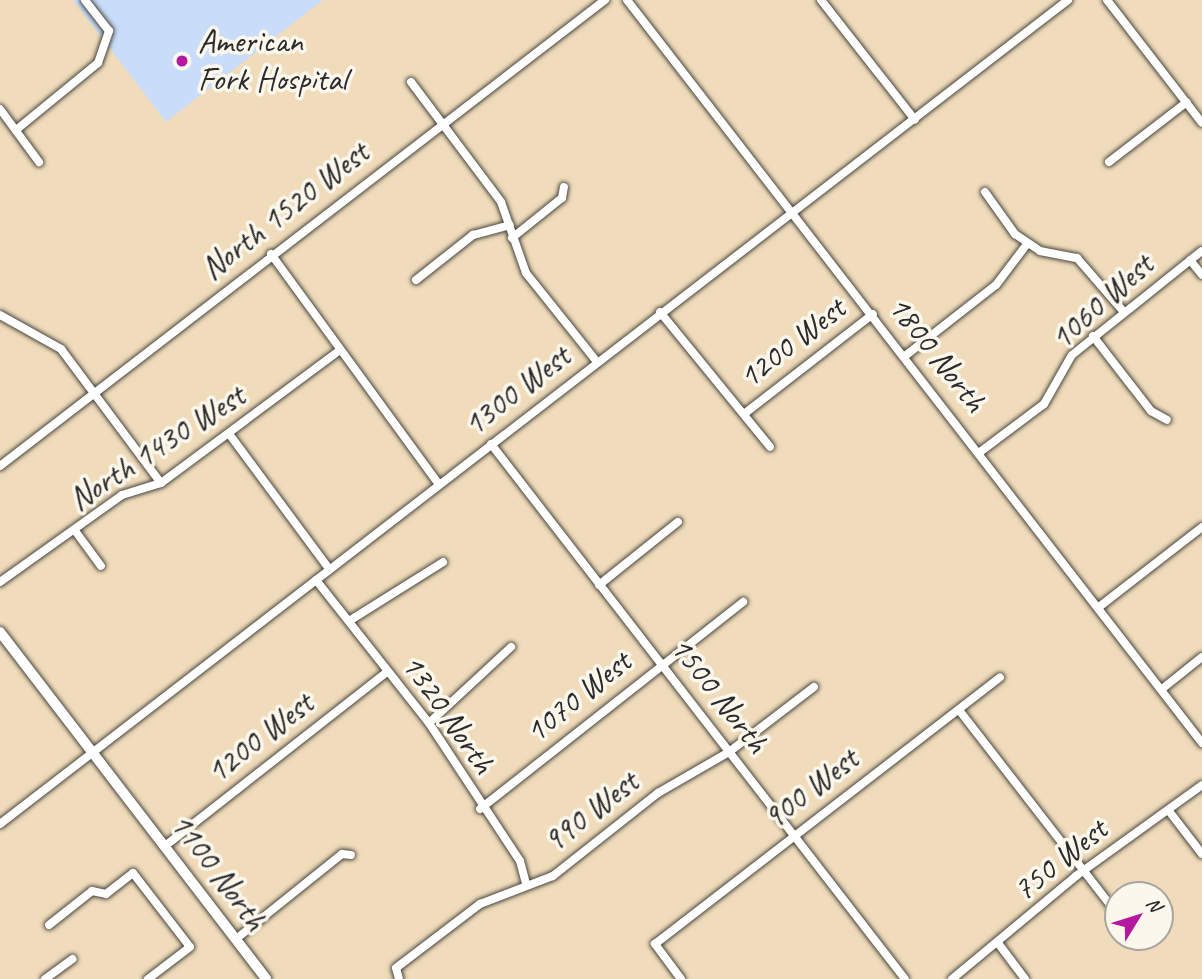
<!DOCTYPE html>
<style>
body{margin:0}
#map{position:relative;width:1202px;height:979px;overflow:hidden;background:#f0dcba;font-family:Caveat,sans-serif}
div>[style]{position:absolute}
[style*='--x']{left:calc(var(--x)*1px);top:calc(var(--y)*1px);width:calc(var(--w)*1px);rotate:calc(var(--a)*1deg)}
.built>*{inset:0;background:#c9dcf9}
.roads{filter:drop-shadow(0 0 2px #494640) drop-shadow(0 0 2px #494640)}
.minor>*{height:8px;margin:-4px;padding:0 4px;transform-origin:4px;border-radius:4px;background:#fff}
.major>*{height:10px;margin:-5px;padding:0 5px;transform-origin:5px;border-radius:5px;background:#fff}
.dots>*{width:19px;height:19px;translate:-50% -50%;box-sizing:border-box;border:4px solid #fbf7ec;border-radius:50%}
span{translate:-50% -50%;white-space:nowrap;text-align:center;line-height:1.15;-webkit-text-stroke:7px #fbf7ec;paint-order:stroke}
.poi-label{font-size:33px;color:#2b2b2b}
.left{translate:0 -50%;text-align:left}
.street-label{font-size:33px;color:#2b2b2b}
.north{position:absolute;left:1104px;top:881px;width:70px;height:70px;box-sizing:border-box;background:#fbf7ec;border:2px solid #a8a59f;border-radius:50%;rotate:52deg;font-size:19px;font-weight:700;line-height:28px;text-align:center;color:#2b2b2b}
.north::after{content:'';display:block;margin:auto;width:24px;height:32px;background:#b5179e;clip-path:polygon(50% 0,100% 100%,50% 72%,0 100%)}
</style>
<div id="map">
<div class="built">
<div style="clip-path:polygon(73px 0,323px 0,166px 122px)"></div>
</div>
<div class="roads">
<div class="minor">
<div style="--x:627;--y:0;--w:940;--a:52.26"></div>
<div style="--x:821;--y:0;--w:152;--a:51.9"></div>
<div style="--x:1107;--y:0;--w:155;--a:52.3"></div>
<div style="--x:411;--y:82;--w:150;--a:53.1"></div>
<div style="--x:501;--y:202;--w:75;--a:70.6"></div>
<div style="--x:526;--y:273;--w:114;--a:51.4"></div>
<div style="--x:0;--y:109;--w:66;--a:53.7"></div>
<div style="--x:16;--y:130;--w:106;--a:-39.3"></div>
<div style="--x:98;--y:63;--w:34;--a:-71"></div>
<div style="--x:109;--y:31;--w:39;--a:-128"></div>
<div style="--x:1109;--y:162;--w:98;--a:-37.6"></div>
<div style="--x:985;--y:192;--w:52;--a:54.5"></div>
<div style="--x:1015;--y:234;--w:30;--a:34"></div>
<div style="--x:1040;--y:251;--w:38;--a:11"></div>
<div style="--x:1077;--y:258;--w:72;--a:49"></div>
<div style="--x:512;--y:238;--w:64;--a:-38.7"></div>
<div style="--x:562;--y:198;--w:11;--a:-80"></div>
<div style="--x:271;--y:254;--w:285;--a:53.9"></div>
<div style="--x:1190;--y:260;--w:19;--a:51"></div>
<div style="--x:416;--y:280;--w:73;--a:-38.3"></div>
<div style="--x:473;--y:235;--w:38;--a:-15"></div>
<div style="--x:660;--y:312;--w:174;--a:50.8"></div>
<div style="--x:0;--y:315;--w:70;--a:29.1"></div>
<div style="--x:61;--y:349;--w:167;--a:53.3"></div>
<div style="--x:1093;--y:336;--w:95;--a:52.3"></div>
<div style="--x:1151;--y:411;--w:18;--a:29"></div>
<div style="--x:905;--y:356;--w:115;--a:-38"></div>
<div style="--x:996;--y:285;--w:51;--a:-52.9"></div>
<div style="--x:744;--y:414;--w:163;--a:-37.8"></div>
<div style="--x:230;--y:435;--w:167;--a:53.5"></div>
<div style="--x:491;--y:444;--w:676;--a:52.27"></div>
<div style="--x:980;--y:452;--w:80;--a:-36.9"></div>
<div style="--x:1044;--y:404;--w:56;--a:-60.3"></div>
<div style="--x:1072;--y:355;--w:166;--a:-38.7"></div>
<div style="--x:0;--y:466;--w:764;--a:-37.61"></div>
<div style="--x:76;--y:532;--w:42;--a:53.7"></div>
<div style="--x:316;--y:580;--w:182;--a:51.7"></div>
<div style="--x:429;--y:723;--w:165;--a:56.6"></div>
<div style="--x:520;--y:861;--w:24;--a:75"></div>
<div style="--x:0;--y:582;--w:150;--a:-35.5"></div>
<div style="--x:122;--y:495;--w:41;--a:-17.1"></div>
<div style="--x:161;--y:483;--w:222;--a:-36.6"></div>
<div style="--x:599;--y:585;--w:101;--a:-38.6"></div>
<div style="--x:1099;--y:607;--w:130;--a:-37.8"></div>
<div style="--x:349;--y:621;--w:111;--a:-32.1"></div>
<div style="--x:1162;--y:689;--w:51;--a:-38.7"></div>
<div style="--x:959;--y:710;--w:259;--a:52.2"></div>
<div style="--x:429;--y:723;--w:112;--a:-42.8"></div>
<div style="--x:480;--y:809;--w:335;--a:-38.2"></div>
<div style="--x:1169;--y:811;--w:54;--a:52.5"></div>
<div style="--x:0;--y:824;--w:1349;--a:-37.65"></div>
<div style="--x:165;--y:846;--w:283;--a:-38.1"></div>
<div style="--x:49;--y:925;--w:55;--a:-38.3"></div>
<div style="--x:92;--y:891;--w:14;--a:12"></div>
<div style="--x:106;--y:894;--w:34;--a:-38"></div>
<div style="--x:133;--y:873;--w:93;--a:52.4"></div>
<div style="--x:190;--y:947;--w:53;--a:142.7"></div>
<div style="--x:236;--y:939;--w:136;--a:-38.7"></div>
<div style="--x:342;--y:854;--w:9;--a:6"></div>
<div style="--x:998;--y:943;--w:45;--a:53.1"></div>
<div style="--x:45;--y:979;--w:34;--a:-36"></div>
<div style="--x:399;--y:979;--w:11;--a:-105"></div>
<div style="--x:396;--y:968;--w:106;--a:-37.3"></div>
<div style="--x:480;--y:904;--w:78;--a:-21"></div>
<div style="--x:553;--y:876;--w:134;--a:-38.3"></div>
<div style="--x:658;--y:793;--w:82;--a:-30"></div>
<div style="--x:729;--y:752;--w:107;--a:-37.4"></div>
<div style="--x:681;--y:979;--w:44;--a:-126.6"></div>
<div style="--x:655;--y:944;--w:436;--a:-37.7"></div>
<div style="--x:952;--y:979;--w:161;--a:-39.7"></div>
<div style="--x:1076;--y:876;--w:155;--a:-35.8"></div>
</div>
<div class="major">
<div style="--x:0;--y:632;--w:437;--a:52.5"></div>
</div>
</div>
<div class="dots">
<div style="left:182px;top:61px;background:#b5179e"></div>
</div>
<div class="poi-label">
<span class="left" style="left:198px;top:61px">American<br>Fork Hospital</span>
</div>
<div class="street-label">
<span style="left:285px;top:211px;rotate:-38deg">North 1520 West</span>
<span style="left:1102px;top:302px;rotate:-42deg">1060 West</span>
<span style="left:792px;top:343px;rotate:-38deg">1200 West</span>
<span style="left:937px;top:354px;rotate:52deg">1800 North</span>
<span style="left:517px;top:391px;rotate:-38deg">1300 West</span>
<span style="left:157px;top:448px;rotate:-33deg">North 1430 West</span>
<span style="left:719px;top:695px;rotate:52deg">1500 North</span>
<span style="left:578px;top:697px;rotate:-39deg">1070 West</span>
<span style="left:448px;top:714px;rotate:55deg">1320 North</span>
<span style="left:260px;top:738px;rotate:-38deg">1200 West</span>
<span style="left:811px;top:789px;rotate:-38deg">900 West</span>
<span style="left:591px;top:812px;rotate:-38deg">990 West</span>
<span style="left:1060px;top:860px;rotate:-39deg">750 West</span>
<span style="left:218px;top:872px;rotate:53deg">1100 North</span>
</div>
<div class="north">N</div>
</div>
